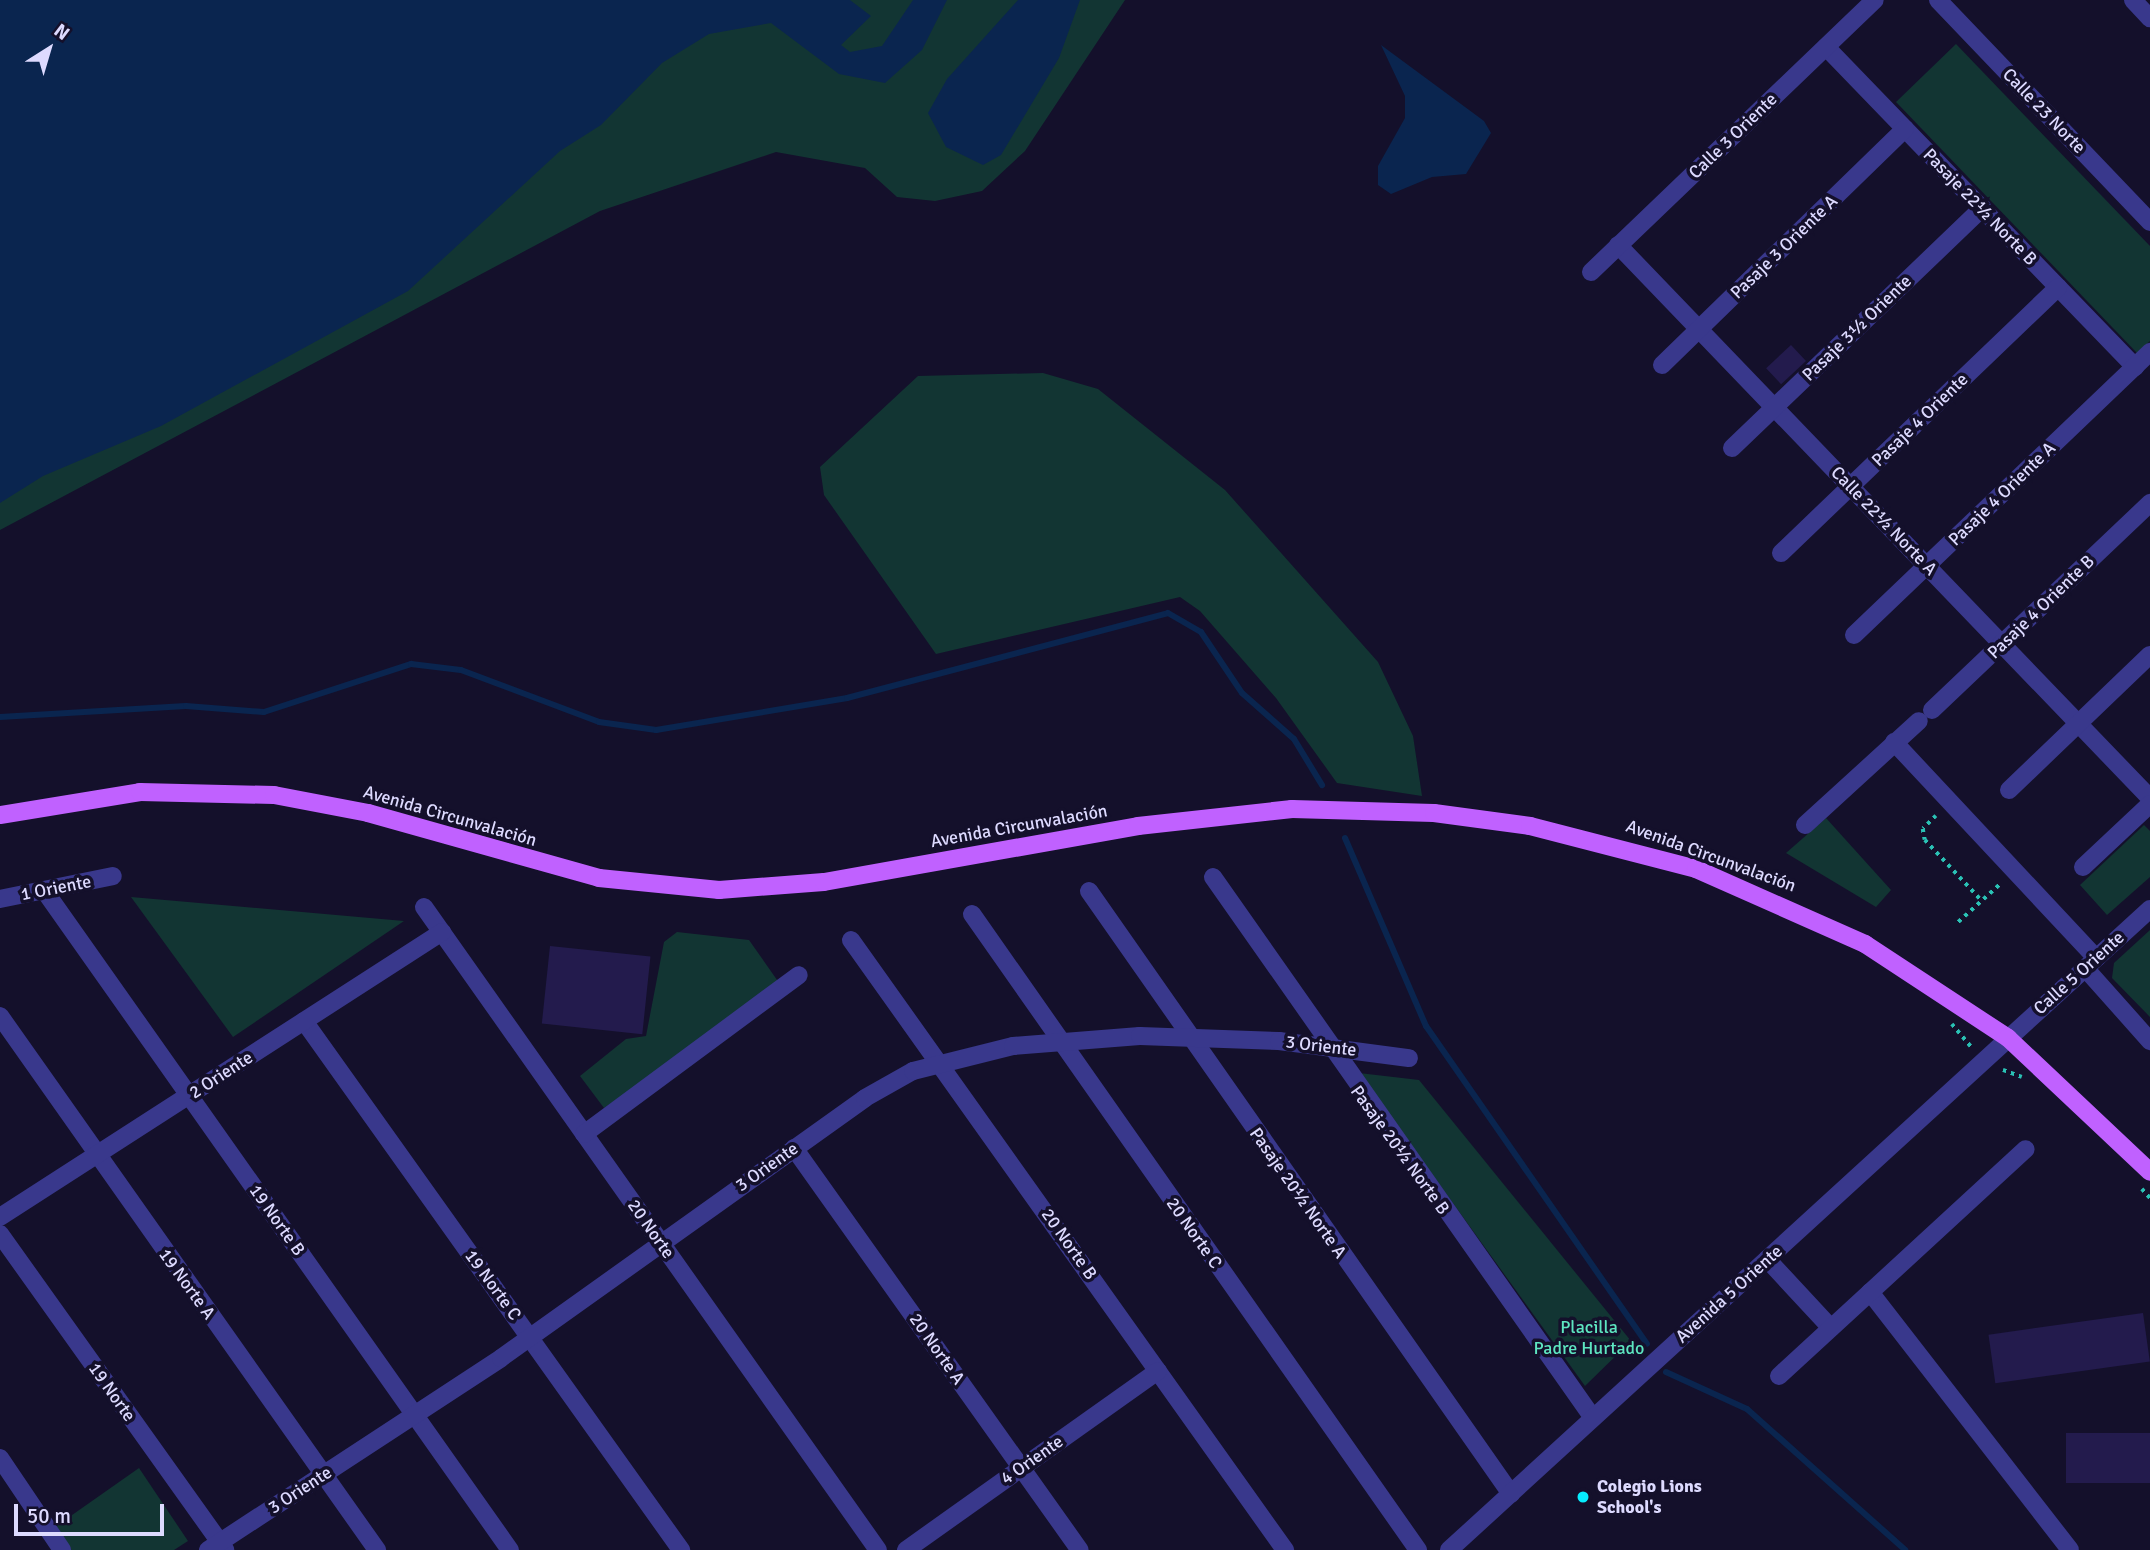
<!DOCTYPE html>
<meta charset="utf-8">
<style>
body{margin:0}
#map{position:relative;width:2150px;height:1550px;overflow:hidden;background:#14102b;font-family:Signika,sans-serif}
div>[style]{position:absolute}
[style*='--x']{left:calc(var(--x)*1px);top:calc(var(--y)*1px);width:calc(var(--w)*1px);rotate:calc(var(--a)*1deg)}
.green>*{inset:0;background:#123533}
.water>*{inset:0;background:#0a254f}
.stream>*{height:6px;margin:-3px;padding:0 3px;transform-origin:3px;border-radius:3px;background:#0a254f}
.building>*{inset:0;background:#231b4d;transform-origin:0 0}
.path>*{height:3.5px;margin-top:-1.75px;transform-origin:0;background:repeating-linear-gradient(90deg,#2ac2b5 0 3.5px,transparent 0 8.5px)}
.minor>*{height:18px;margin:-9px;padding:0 9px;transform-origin:9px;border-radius:9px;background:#39388c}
.major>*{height:18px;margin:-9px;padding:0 9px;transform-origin:9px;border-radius:9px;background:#c061ff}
.dots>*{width:19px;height:19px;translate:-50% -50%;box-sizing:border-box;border:4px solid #14102b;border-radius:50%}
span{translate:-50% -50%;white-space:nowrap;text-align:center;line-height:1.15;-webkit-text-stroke:7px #14102b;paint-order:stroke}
.street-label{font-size:18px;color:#dddaff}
.park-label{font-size:18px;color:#5ee6c1}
.poi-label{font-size:18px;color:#dddaff;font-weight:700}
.left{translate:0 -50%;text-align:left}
.north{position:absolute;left:14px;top:14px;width:70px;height:70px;-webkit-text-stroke:5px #14102b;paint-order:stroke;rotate:37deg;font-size:19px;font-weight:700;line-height:28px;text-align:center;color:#dddaff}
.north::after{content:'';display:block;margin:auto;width:24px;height:32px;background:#dddaff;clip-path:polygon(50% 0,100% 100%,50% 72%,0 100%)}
.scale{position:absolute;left:14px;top:1504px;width:150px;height:32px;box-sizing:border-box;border:4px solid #dddaff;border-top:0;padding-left:9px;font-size:21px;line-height:24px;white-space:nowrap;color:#dddaff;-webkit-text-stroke:5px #14102b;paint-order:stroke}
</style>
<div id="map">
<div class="green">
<div style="clip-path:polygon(0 0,1125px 0,1025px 151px,982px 191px,935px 201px,897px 197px,865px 168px,776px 152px,600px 211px,0 530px)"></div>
<div style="clip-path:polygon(1956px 44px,2150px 246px,2150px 341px,2137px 353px,1896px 102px)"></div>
<div style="clip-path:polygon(1043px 373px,1098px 389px,1225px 490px,1378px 662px,1413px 736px,1422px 796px,1337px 783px,1276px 698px,1200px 611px,1180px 597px,936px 654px,824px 495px,820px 467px,918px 376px)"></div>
<div style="clip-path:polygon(1826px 818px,1891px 890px,1876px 907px,1786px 853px)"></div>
<div style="clip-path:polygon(2144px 825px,2150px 831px,2150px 877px,2107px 915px,2080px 885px)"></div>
<div style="clip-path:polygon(131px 897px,404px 921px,233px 1037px)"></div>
<div style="clip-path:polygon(2150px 930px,2150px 1017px,2112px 978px,2114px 963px)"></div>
<div style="clip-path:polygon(677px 932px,749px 940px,782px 987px,604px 1108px,580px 1076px,626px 1039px,646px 1036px,664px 942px)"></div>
<div style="clip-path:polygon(1359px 1073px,1419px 1080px,1631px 1341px,1585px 1386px)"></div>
<div style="clip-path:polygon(139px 1468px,188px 1541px,174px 1550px,71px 1550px,55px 1527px)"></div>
</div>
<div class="water">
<div style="clip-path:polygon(0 0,850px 0,871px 16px,841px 45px,850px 52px,882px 46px,913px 0,947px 0,922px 50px,885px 83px,839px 74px,771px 23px,709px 34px,662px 63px,601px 125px,560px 151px,408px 291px,161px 426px,43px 476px,0 503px)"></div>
<div style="clip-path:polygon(1018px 0,1080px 0,1059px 58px,1001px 155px,983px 165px,946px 147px,928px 113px,947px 79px)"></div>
<div style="clip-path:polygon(1381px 45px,1484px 121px,1491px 133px,1466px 174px,1432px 177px,1391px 194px,1378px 185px,1378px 166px,1405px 118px,1405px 96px)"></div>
</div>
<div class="stream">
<div style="--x:0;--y:717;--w:186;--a:-3.4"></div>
<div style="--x:186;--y:706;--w:78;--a:4.4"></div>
<div style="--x:264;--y:712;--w:155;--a:-18.1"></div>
<div style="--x:411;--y:664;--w:50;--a:6.8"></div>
<div style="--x:461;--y:670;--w:147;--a:20.6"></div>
<div style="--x:599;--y:722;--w:58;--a:8"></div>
<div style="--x:656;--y:730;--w:194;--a:-9.5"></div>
<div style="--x:847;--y:698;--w:332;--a:-14.8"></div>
<div style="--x:1168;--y:613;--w:38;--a:30"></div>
<div style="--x:1201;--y:632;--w:73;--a:56.1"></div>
<div style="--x:1242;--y:693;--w:69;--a:41.5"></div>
<div style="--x:1294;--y:739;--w:54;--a:58.7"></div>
<div style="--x:1345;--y:838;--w:205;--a:66.7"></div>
<div style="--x:1426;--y:1026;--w:387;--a:55.2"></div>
<div style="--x:1666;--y:1372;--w:89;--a:24.6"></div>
<div style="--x:1747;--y:1409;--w:212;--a:41.7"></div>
</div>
<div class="building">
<div style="left:1791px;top:345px;width:22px;height:34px;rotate:47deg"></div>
<div style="left:550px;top:946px;width:101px;height:78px;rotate:6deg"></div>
<div style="left:2143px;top:1313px;width:49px;height:156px;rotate:82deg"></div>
<div style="left:2150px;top:1433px;width:50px;height:84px;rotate:90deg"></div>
</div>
<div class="path">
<div style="--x:1936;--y:816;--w:18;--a:135"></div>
<div style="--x:1923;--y:829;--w:11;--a:80"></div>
<div style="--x:1925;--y:840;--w:83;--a:46.9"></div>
<div style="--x:1958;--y:922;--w:57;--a:-42.1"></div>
<div style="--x:1952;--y:1024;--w:30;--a:50"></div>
<div style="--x:2003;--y:1070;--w:20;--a:20"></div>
<div style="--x:2142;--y:1189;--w:12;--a:48"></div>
</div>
<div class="minor">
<div style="--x:1938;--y:0;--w:307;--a:46.3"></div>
<div style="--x:2133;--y:0;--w:25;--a:47"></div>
<div style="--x:1826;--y:47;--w:445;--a:46"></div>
<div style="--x:1618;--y:245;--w:767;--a:46.11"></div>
<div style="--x:1591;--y:272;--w:393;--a:-43.8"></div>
<div style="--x:1662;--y:365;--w:339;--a:-44.2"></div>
<div style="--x:1732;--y:448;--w:347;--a:-43.8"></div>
<div style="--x:1781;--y:553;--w:384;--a:-43.8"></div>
<div style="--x:1854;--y:635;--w:410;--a:-43.7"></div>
<div style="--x:1932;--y:710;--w:301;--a:-43.5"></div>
<div style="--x:1894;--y:742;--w:296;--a:46.9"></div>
<div style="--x:2009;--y:790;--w:195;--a:-43.8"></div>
<div style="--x:1805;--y:825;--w:154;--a:-42.4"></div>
<div style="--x:2083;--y:867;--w:92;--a:-43.2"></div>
<div style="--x:1213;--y:877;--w:661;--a:54.92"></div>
<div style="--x:44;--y:890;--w:808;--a:54.78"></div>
<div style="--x:1089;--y:891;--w:736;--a:55.01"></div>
<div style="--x:0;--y:899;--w:115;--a:-11.5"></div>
<div style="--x:424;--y:907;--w:787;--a:54.78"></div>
<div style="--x:972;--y:914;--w:777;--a:54.96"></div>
<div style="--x:851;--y:940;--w:749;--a:54.57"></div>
<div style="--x:2085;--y:968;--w:98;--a:48.3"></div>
<div style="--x:0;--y:1016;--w:654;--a:54.78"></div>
<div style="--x:304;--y:1021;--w:650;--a:54.52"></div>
<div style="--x:584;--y:1134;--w:267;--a:-36.5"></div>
<div style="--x:794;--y:1148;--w:493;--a:54.6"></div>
<div style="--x:0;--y:1217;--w:526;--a:-32.81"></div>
<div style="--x:0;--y:1234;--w:388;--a:54.5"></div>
<div style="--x:1767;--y:1259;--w:94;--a:47.2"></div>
<div style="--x:1870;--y:1292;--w:326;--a:52.2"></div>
<div style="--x:1779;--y:1376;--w:335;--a:-42.6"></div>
<div style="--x:0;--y:1458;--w:111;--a:56"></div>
<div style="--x:208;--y:1550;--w:350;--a:-33.2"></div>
<div style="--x:501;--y:1358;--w:447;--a:-35.5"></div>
<div style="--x:865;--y:1098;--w:55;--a:-29.4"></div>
<div style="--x:913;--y:1071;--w:103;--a:-14"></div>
<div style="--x:1013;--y:1046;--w:127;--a:-4.5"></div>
<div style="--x:1140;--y:1036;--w:139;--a:2.1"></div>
<div style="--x:1279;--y:1041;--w:131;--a:7.5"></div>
<div style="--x:906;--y:1550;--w:309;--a:-35.4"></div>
<div style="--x:1449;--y:1550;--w:950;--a:-42.44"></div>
</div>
<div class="major">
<div style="--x:0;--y:815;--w:142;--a:-9.3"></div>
<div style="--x:140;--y:792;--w:134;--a:1.3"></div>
<div style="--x:274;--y:795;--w:96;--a:10.8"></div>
<div style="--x:368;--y:813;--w:240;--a:15.7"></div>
<div style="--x:599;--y:878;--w:121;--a:5.7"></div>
<div style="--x:719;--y:890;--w:105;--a:-4.4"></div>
<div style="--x:824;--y:882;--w:319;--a:-10.1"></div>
<div style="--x:1138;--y:826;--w:155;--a:-6.3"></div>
<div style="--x:1292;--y:809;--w:142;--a:1.6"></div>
<div style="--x:1434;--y:813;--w:97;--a:7.7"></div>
<div style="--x:1530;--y:826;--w:171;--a:14.5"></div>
<div style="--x:1696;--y:869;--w:185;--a:23.9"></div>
<div style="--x:1865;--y:944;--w:171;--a:33.3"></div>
<div style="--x:2008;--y:1038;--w:195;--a:43.3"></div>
</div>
<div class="dots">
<div style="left:1583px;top:1497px;background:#06edff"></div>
</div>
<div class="street-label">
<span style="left:2044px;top:111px;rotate:46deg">Calle 23 Norte</span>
<span style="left:1733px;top:136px;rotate:-44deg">Calle 3 Oriente</span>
<span style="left:1980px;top:207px;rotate:46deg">Pasaje 22½ Norte B</span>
<span style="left:1784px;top:247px;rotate:-44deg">Pasaje 3 Oriente A</span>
<span style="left:1857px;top:328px;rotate:-44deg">Pasaje 3½ Oriente</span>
<span style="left:1920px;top:420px;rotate:-44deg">Pasaje 4 Oriente</span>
<span style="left:2002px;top:494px;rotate:-44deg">Pasaje 4 Oriente A</span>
<span style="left:1884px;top:521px;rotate:46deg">Calle 22½ Norte A</span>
<span style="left:2041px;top:607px;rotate:-44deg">Pasaje 4 Oriente B</span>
<span style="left:450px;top:816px;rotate:16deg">Avenida Circunvalación</span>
<span style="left:1019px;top:826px;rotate:-10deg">Avenida Circunvalación</span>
<span style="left:1711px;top:856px;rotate:20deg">Avenida Circunvalación</span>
<span style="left:56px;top:888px;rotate:-11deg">1 Oriente</span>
<span style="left:2079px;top:973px;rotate:-42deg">Calle 5 Oriente</span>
<span style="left:1321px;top:1046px;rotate:7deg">3 Oriente</span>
<span style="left:221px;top:1075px;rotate:-33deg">2 Oriente</span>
<span style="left:1400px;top:1150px;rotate:54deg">Pasaje 20½ Norte B</span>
<span style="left:767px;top:1167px;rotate:-35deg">3 Oriente</span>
<span style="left:1298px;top:1193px;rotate:55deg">Pasaje 20½ Norte A</span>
<span style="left:277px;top:1220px;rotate:55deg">19 Norte B</span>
<span style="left:651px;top:1229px;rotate:55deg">20 Norte</span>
<span style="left:1194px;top:1233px;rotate:55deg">20 Norte C</span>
<span style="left:1069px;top:1244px;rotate:55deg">20 Norte B</span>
<span style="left:187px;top:1284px;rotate:54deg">19 Norte A</span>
<span style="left:493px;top:1285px;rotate:54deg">19 Norte C</span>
<span style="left:1729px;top:1294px;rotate:-42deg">Avenida 5 Oriente</span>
<span style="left:937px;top:1349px;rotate:55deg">20 Norte A</span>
<span style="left:112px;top:1392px;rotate:55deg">19 Norte</span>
<span style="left:1032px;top:1460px;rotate:-35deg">4 Oriente</span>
<span style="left:300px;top:1490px;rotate:-33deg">3 Oriente</span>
</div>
<div class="park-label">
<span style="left:1589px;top:1338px">Placilla<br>Padre Hurtado</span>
</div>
<div class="poi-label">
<span class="left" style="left:1597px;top:1497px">Colegio Lions<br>School's</span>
</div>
<div class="north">N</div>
<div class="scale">50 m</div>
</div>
